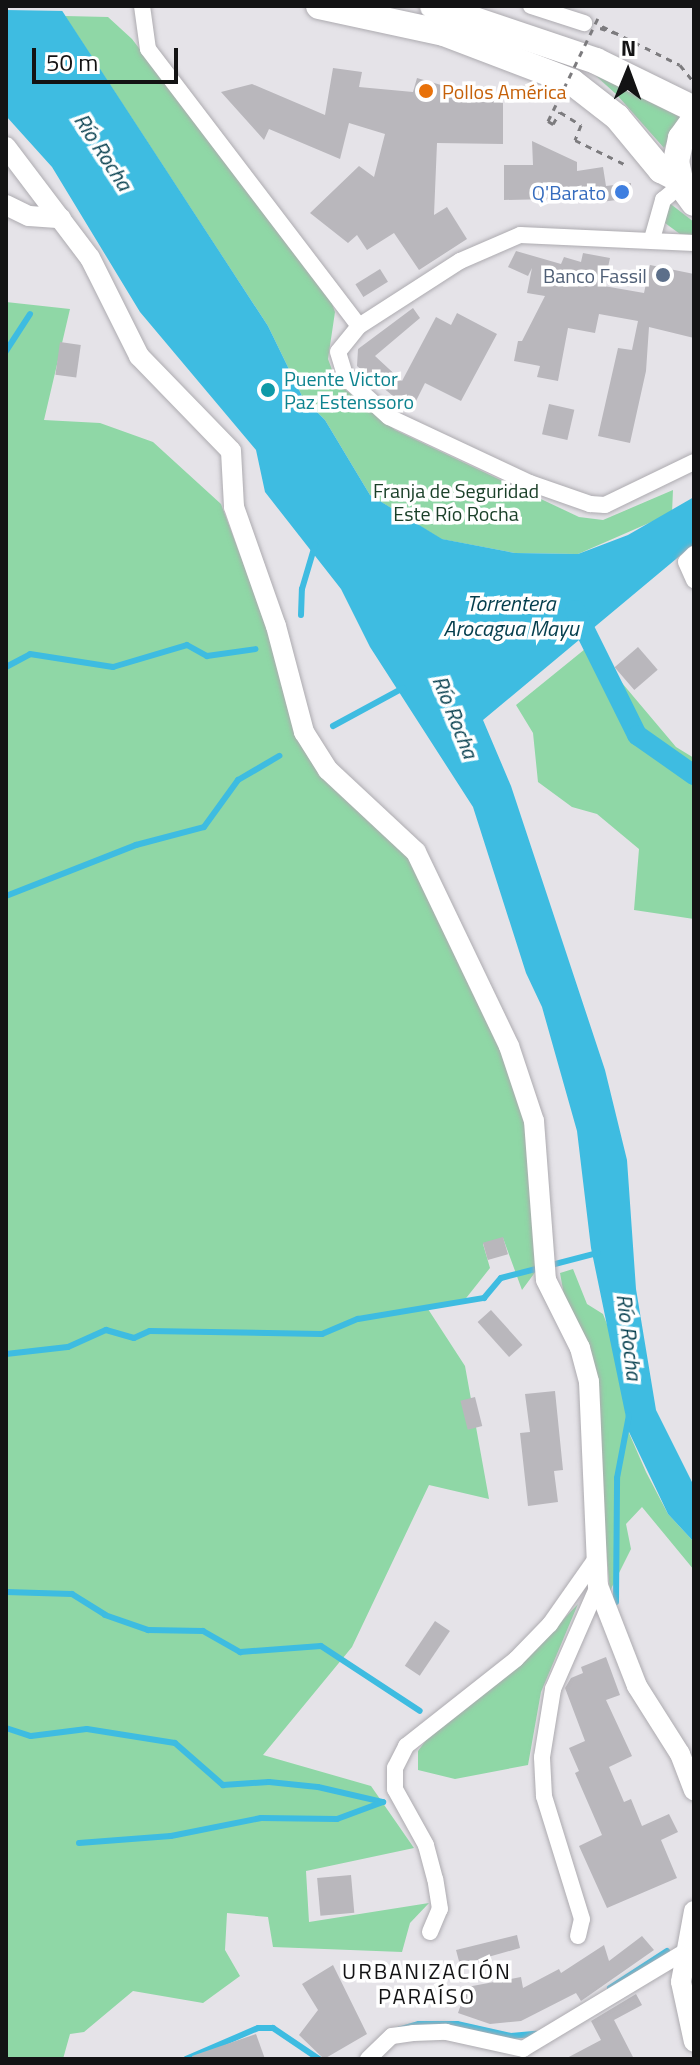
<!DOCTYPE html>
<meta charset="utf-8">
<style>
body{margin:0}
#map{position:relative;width:700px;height:2065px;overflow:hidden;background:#e5e3e8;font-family:"Titillium Web",sans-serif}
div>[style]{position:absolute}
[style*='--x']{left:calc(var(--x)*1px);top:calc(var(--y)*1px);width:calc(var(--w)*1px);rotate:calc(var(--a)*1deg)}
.green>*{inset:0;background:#8fd7a6}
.water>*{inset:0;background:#3ebce1}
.pier>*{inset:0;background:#e5e3e8}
.stream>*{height:6px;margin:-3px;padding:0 3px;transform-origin:3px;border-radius:3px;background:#3ebce1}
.canal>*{height:20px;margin:-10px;padding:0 10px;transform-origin:10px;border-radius:10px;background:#3ebce1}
.building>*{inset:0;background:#b9b7bc;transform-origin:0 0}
.path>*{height:3px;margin-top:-1.5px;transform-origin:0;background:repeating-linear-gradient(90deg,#7c7b7e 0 6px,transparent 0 12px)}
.roads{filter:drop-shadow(0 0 2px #adabb0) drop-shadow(0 0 2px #adabb0)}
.minor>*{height:16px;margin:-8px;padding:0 8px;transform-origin:8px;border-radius:8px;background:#fff}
.tertiary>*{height:20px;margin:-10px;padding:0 10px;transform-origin:10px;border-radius:10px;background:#fff}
.trunk>*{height:26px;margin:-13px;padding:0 13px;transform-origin:13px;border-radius:13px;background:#fff}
.path-bridge>*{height:3px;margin-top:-1.5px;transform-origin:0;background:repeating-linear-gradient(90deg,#7c7b7e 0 6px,transparent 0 12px)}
.dots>*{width:22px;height:22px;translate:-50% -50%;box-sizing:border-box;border:4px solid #fff;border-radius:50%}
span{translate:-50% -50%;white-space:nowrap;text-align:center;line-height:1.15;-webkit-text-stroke:7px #fff;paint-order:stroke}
.food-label{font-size:20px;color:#c56008}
.left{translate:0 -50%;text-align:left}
.shop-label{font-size:20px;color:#366cbe}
.right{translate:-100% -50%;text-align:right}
.service-label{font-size:20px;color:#4e5e75}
.culture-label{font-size:20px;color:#0d838f}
.park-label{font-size:20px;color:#1b4029}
.water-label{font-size:22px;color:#053e4d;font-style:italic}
.neighbourhood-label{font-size:22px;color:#131314;letter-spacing:2px}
.frame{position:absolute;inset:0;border:8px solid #131314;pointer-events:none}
.north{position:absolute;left:588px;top:32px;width:80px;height:80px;-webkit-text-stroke:6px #fff;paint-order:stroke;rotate:1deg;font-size:22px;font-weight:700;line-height:32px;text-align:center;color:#131314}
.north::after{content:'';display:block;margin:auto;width:28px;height:36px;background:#131314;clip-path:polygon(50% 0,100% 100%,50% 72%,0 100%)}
.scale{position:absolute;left:32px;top:48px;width:146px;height:36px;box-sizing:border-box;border:4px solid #131314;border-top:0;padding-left:10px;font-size:24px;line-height:28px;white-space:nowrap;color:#131314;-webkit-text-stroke:6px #fff;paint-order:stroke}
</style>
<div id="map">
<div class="green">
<div style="clip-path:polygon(65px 16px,108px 17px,132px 39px,330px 298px,335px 312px,328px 359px,337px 383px,395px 430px,579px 517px,603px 520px,673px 490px,672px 513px,578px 554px,515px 553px,441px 539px,370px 495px,325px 420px,303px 398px,268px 326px)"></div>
<div style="clip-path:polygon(595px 75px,680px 117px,664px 148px,617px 95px)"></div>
<div style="clip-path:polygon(668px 202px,694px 222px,694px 235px,680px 234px,665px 223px)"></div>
<div style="clip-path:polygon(6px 302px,70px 309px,44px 420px,100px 423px,153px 442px,221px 504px,323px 775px,406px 854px,467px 963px,526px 1106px,539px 1267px,522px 1290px,503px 1238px,483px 1244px,490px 1268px,463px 1302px,428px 1309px,465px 1366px,489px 1499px,429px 1485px,352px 1647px,263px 1755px,371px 1786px,414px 1848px,306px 1871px,309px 1922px,429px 1903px,410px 1923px,402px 1952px,273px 1947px,268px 1917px,227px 1913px,225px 1950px,240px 1976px,203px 2003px,133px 1991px,84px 2032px,70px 2034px,63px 2059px,6px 2059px)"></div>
<div style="clip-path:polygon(590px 645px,676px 747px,694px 758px,694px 919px,634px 910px,639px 849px,597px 814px,572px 807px,538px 782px,533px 733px,516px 705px)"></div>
<div style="clip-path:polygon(573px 1269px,587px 1304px,603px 1314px,614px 1342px,629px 1433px,646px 1472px,668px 1514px,694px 1542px,694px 1570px,642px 1507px,626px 1524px,631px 1549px,610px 1591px,603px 1513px,560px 1273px)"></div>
<div style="clip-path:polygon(578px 1604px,541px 1692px,528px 1765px,455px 1779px,418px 1770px,418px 1751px,432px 1732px,523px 1662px)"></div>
</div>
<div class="water">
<div style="clip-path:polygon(6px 6px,59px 6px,268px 326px,303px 398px,325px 420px,370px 495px,442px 539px,515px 553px,578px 554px,628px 535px,694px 497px,694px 544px,483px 720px,511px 786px,605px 1070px,627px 1160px,636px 1289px,656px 1410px,694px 1486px,694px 1542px,668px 1514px,629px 1432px,591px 1248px,577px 1131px,542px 1007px,526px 973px,473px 807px,370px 647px,341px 589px,265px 492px,256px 450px,140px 312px,52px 167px,6px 116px)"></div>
</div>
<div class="pier">
<div style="clip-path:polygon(6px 6px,64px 6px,66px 11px,6px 10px)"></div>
</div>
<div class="stream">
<div style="--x:6;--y:351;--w:44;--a:-57"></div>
<div style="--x:301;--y:615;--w:26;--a:-88"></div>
<div style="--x:302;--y:589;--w:46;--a:-73.5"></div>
<div style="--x:6;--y:667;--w:27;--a:-28"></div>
<div style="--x:30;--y:654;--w:84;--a:8.9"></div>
<div style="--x:113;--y:667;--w:77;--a:-16.6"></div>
<div style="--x:187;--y:645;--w:23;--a:29"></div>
<div style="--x:207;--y:656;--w:49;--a:-8.1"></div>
<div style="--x:333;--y:726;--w:80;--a:-28.5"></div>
<div style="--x:6;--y:896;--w:140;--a:-21.4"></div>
<div style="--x:136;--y:845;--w:70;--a:-14.8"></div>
<div style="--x:204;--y:827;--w:58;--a:-54.1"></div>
<div style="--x:238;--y:780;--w:48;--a:-30.3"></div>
<div style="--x:6;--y:1354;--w:62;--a:-6.4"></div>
<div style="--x:68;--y:1347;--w:42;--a:-24.1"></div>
<div style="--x:106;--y:1330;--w:29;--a:16"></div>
<div style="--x:134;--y:1338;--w:17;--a:-24"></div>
<div style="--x:150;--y:1331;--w:172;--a:1"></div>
<div style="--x:322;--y:1334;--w:39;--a:-23"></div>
<div style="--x:358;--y:1319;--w:128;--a:-9.5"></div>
<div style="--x:484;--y:1298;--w:26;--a:-50"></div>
<div style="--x:501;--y:1278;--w:100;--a:-14.5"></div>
<div style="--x:6;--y:1592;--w:66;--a:1.7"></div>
<div style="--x:72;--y:1594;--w:39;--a:32"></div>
<div style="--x:105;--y:1615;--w:46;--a:19.2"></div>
<div style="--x:148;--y:1630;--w:55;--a:1"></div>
<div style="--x:203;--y:1631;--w:43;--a:29.6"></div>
<div style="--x:240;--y:1652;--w:81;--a:-4.2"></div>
<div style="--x:321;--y:1646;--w:118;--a:33.3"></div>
<div style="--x:616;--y:1602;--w:124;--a:-89.5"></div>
<div style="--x:617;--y:1478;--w:64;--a:-79.2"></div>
<div style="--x:6;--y:1728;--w:26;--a:18"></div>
<div style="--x:31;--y:1736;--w:56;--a:-7.1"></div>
<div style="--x:87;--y:1729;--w:89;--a:9"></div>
<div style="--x:175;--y:1743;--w:64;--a:41.2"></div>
<div style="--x:223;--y:1785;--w:46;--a:-3.7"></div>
<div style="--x:269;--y:1782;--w:49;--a:5.8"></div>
<div style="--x:318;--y:1787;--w:67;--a:13"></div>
<div style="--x:79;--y:1843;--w:92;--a:-4.4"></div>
<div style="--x:171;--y:1836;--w:92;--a:-11.3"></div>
<div style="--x:261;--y:1818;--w:76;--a:0.8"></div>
<div style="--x:337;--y:1819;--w:49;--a:-20.3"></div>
<div style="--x:610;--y:1988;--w:68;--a:-33"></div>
<div style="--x:391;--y:2032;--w:29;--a:-16"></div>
<div style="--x:419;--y:2024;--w:38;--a:0"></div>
<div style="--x:457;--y:2024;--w:55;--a:12.5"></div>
<div style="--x:511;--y:2036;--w:25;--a:-5"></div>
<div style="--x:186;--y:2059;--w:78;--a:-23.3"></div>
<div style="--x:258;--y:2028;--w:15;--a:0"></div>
<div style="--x:273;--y:2028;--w:55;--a:34"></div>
</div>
<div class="canal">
<div style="--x:575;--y:610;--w:140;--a:63.6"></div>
<div style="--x:637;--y:735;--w:70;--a:35.1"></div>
</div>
<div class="building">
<div style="clip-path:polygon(333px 68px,362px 72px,359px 87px,413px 92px,417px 78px,503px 103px,503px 144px,437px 143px,434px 215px,447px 207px,467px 239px,419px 270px,394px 233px,367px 250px,357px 235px,348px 243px,310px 213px,359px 166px,374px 177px,385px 134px,349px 123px,340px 159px,269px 129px,264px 140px,221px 92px,252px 84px,325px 115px)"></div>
<div style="clip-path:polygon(532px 141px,577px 162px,577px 171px,603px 167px,606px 186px,631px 183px,631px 198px,594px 203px,593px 198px,504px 200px,504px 165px,533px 165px)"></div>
<div style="clip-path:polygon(516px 251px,561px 264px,564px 257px,581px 262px,583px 253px,610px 258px,604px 286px,644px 293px,650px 265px,694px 274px,694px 338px,649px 327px,646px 371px,630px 443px,598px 436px,618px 348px,632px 350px,638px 321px,599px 314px,595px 333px,568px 328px,558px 381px,537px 377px,540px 366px,514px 361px,518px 341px,522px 341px,545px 296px,527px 293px,532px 268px,528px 276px,508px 267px)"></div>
<div style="left:380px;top:269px;width:15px;height:29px;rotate:58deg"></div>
<div style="clip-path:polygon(413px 308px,420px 318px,375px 356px,402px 381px,436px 317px,451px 325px,457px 313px,497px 334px,461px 401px,425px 383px,411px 411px,357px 366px,358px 349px)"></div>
<div style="left:60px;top:342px;width:21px;height:33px;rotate:8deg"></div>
<div style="left:549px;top:404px;width:26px;height:31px;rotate:13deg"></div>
<div style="left:638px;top:647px;width:30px;height:31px;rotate:49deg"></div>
<div style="left:503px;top:1237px;width:18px;height:21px;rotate:74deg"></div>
<div style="left:491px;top:1310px;width:47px;height:18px;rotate:48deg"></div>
<div style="clip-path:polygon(555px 1391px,563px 1470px,554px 1471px,558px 1502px,528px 1506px,520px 1433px,530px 1432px,525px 1394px)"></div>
<div style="left:475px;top:1397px;width:30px;height:15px;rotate:76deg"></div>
<div style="left:435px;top:1621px;width:18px;height:54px;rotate:34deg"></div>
<div style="clip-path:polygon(606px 1657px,620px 1695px,606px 1700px,632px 1756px,609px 1767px,624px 1802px,631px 1799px,642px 1826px,669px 1814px,678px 1832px,661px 1840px,677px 1878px,607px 1908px,579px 1846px,602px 1835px,575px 1773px,579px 1771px,569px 1748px,585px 1741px,565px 1688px,571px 1678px,583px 1673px,581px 1667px)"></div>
<div style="left:351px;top:1875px;width:38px;height:34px;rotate:85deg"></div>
<div style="clip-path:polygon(517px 1935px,520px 1948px,460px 1965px,456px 1950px)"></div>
<div style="clip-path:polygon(642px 1936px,654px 1950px,581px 2001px,576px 1993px,521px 2021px,490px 2024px,458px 2013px,467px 1987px,521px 1977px,523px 1988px,559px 1969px,561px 1973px,604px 1945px,609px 1961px)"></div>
<div style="clip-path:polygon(333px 1965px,367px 2034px,324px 2059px,299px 2035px,318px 2010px,302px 1984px)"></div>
<div style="clip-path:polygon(636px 1994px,642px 2005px,614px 2020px,634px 2059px,565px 2059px,601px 2040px,591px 2021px)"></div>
<div style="clip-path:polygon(256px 2034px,265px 2059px,193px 2059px,192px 2056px)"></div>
</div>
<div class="path">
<div style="--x:602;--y:26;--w:87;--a:26.6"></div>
<div style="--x:680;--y:65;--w:22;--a:51"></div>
<div style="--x:600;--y:28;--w:20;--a:18"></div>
<div style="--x:548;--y:121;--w:6;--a:31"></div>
<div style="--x:553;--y:124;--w:14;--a:-60"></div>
<div style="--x:560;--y:112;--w:25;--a:32"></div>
<div style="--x:581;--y:125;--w:16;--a:112"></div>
<div style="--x:575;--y:140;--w:55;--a:26.1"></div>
</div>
<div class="roads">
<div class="minor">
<div style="--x:142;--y:6;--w:43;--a:82.1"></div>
<div style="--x:148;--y:49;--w:348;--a:52.7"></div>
<div style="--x:531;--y:6;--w:56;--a:17.8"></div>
<div style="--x:652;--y:239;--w:41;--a:-74.2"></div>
<div style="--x:663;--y:200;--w:23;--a:-40"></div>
<div style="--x:694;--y:243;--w:174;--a:-177.4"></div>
<div style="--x:520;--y:235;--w:65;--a:156.6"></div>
<div style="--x:460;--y:261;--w:120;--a:147.2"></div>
<div style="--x:359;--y:326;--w:33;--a:129"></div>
<div style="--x:338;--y:352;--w:27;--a:73"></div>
<div style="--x:346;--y:378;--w:58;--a:42.2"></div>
<div style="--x:389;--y:417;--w:156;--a:25.1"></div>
<div style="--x:530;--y:483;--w:64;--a:19.3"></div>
<div style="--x:590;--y:504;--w:15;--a:4"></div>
<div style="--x:605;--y:505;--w:99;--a:-25.8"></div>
<div style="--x:694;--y:554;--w:11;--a:135"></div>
<div style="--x:686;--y:562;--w:20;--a:66"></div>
<div style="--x:430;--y:1932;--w:25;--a:-67"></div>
<div style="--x:440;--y:1909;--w:30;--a:-99"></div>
<div style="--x:435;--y:1879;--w:35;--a:-105"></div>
<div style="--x:426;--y:1845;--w:64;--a:-119"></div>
<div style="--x:395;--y:1789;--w:21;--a:-90"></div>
<div style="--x:395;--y:1768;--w:25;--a:-63"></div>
<div style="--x:406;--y:1746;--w:140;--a:-38.3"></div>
<div style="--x:516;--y:1659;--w:49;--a:-45.8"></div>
<div style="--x:550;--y:1624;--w:78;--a:-54.9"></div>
<div style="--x:578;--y:1936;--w:17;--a:-77"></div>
<div style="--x:582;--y:1919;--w:129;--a:-107.2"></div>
<div style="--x:544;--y:1796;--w:39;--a:-93"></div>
<div style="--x:542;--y:1757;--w:69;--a:-80.8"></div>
<div style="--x:553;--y:1689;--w:112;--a:-66.4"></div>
<div style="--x:368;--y:2059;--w:33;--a:-44"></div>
<div style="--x:392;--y:2036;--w:21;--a:-8"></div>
<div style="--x:413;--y:2033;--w:33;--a:-2"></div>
<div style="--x:446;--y:2032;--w:79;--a:12.4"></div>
<div style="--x:523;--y:2049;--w:187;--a:-31"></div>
</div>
<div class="tertiary">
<div style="--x:6;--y:147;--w:139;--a:52.9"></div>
<div style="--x:90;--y:258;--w:110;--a:63.4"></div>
<div style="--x:139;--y:356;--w:132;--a:45.9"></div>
<div style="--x:231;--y:451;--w:56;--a:86.9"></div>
<div style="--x:234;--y:507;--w:126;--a:70.6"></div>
<div style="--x:276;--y:626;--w:110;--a:75.2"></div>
<div style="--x:304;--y:732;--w:45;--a:57.7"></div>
<div style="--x:328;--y:770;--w:120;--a:43"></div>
<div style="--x:416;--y:852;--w:215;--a:64.4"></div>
<div style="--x:509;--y:1046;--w:79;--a:71.6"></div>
<div style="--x:534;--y:1121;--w:159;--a:85.7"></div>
<div style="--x:546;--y:1280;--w:76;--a:63.4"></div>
<div style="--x:580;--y:1348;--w:35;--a:75"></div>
<div style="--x:589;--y:1382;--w:204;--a:87.5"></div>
<div style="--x:598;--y:1586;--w:107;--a:68.7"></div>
<div style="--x:637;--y:1686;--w:80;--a:57.7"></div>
<div style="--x:680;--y:1754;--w:39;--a:69"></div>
<div style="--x:6;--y:205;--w:25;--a:26"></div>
<div style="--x:29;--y:216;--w:32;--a:4"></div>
<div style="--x:694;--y:1911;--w:72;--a:100.4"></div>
<div style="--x:681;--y:1982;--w:61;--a:77.8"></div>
</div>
<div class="trunk">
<div style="--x:319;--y:6;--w:128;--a:12.2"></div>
<div style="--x:444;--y:33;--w:137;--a:20.9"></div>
<div style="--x:572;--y:82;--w:57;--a:37.9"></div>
<div style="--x:617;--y:117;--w:69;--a:50.3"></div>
<div style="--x:661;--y:170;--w:20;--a:27"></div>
<div style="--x:433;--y:6;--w:172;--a:18.6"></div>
<div style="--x:596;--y:61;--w:109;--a:26.1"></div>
<div style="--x:694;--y:120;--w:22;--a:126"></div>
<div style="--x:681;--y:138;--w:24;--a:102"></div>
<div style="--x:676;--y:161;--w:25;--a:78"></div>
<div style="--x:681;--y:185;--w:22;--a:54"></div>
</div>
</div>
<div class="path-bridge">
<div style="--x:548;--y:121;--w:114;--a:-64.1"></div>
</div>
<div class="dots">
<div style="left:426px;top:91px;background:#e8710a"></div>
<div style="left:622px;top:192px;background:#3f7fe0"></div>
<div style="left:663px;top:275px;background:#5c6f8a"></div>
<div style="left:268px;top:390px;background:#0f9aa8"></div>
</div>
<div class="food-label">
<span class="left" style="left:442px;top:91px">Pollos América</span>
</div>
<div class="shop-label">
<span class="right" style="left:606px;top:192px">Q'Barato</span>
</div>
<div class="service-label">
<span class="right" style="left:647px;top:275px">Banco Fassil</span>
</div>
<div class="culture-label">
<span class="left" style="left:284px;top:390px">Puente Victor<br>Paz Estenssoro</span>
</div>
<div class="park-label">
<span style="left:456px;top:502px">Franja de Seguridad<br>Este Río Rocha</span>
</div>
<div class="water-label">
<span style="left:103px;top:152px;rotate:57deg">Río Rocha</span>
<span style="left:511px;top:616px">Torrentera<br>Arocagua Mayu</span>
<span style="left:455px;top:717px;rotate:68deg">Río Rocha</span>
<span style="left:629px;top:1337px;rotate:83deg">Río Rocha</span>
</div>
<div class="neighbourhood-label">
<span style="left:427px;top:1984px">URBANIZACIÓN<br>PARAÍSO</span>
</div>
<div class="frame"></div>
<div class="north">N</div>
<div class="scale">50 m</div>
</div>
